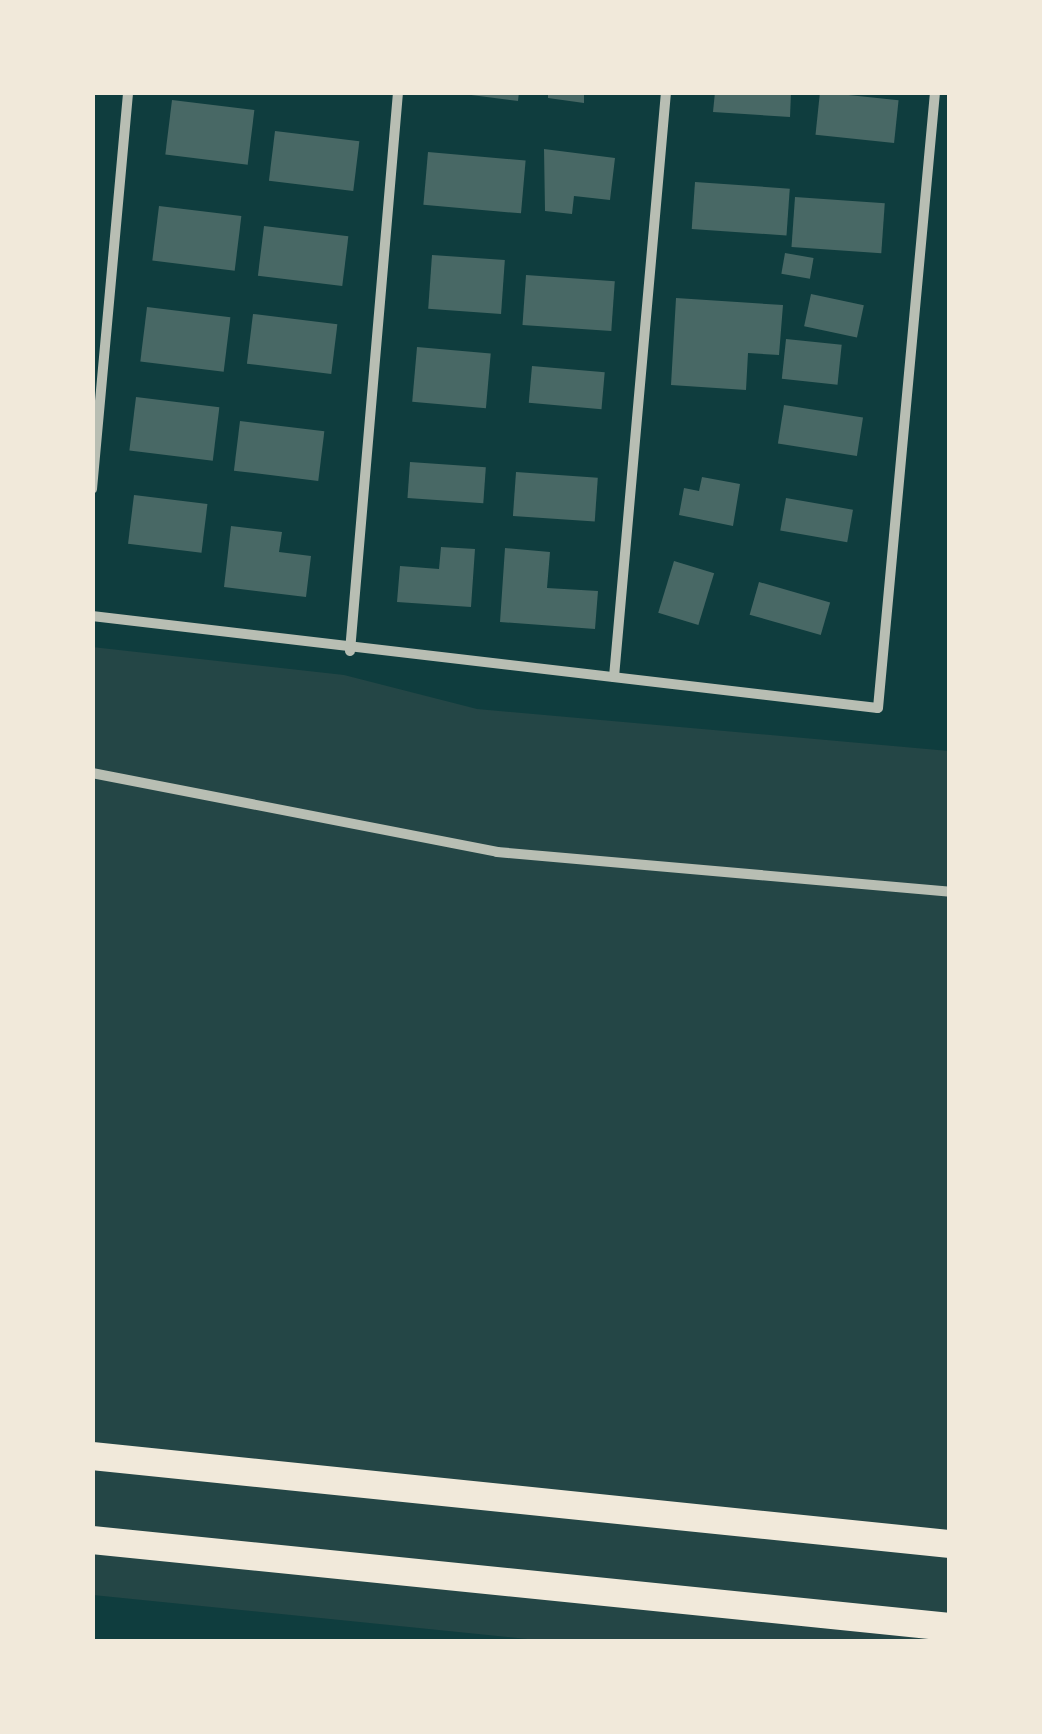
<!DOCTYPE html>
<style>
body{margin:0}
#map{position:relative;width:1042px;height:1734px;overflow:hidden;background:#0f3d3e;font-family:Figtree,sans-serif}
div>[style]{position:absolute}
[style*='--x']{left:calc(var(--x)*1px);top:calc(var(--y)*1px);width:calc(var(--w)*1px);rotate:calc(var(--a)*1deg)}
.green>*{inset:0;background:#244646}
.building>*{inset:0;background:#486865;transform-origin:0 0}
.minor>*{height:10px;margin:-5px;padding:0 5px;transform-origin:5px;border-radius:5px;background:#b8beb3}
.trunk>*{height:28px;margin:-14px;padding:0 14px;transform-origin:14px;border-radius:14px;background:#f1e9da}
span{translate:-50% -50%;white-space:nowrap;text-align:center;line-height:1.15;-webkit-text-stroke:9px #f1e9da;paint-order:stroke}
.frame{position:absolute;inset:0;border:95px solid #f1e9da;pointer-events:none}
</style>
<div id="map">
<div class="green">
<div style="clip-path:polygon(92px 647px,344px 675px,477px 709px,949px 751px,949px 1641px,547px 1641px,93px 1595px)"></div>
</div>
<div class="building">
<div style="clip-path:polygon(448px 92px,519px 92px,518px 101px)"></div>
<div style="clip-path:polygon(548px 92px,584px 92px,584px 103px,548px 98px)"></div>
<div style="clip-path:polygon(715px 92px,791px 92px,790px 117px,713px 112px)"></div>
<div style="left:820px;top:92px;width:79px;height:43px;rotate:6deg"></div>
<div style="left:172px;top:100px;width:83px;height:55px;rotate:7deg"></div>
<div style="left:275px;top:131px;width:85px;height:50px;rotate:7deg"></div>
<div style="clip-path:polygon(544px 149px,615px 158px,610px 200px,574px 196px,572px 214px,545px 211px)"></div>
<div style="left:428px;top:152px;width:98px;height:53px;rotate:5deg"></div>
<div style="left:695px;top:182px;width:95px;height:47px;rotate:4deg"></div>
<div style="left:795px;top:197px;width:90px;height:50px;rotate:4deg"></div>
<div style="left:159px;top:206px;width:83px;height:55px;rotate:7deg"></div>
<div style="left:264px;top:226px;width:85px;height:50px;rotate:7deg"></div>
<div style="left:785px;top:253px;width:29px;height:21px;rotate:10deg"></div>
<div style="left:432px;top:255px;width:73px;height:54px;rotate:4deg"></div>
<div style="left:526px;top:275px;width:89px;height:50px;rotate:4deg"></div>
<div style="left:811px;top:294px;width:54px;height:33px;rotate:12deg"></div>
<div style="clip-path:polygon(676px 298px,783px 305px,779px 355px,748px 353px,746px 390px,671px 385px)"></div>
<div style="left:147px;top:307px;width:84px;height:55px;rotate:7deg"></div>
<div style="left:253px;top:314px;width:85px;height:50px;rotate:7deg"></div>
<div style="left:786px;top:339px;width:56px;height:40px;rotate:6deg"></div>
<div style="left:417px;top:347px;width:74px;height:55px;rotate:5deg"></div>
<div style="left:532px;top:366px;width:73px;height:37px;rotate:5deg"></div>
<div style="left:136px;top:397px;width:84px;height:54px;rotate:7deg"></div>
<div style="left:784px;top:405px;width:80px;height:39px;rotate:9deg"></div>
<div style="left:240px;top:421px;width:85px;height:50px;rotate:7deg"></div>
<div style="left:410px;top:462px;width:76px;height:36px;rotate:4deg"></div>
<div style="left:516px;top:472px;width:82px;height:44px;rotate:4deg"></div>
<div style="clip-path:polygon(702px 477px,740px 484px,733px 526px,679px 515px,684px 488px,699px 491px)"></div>
<div style="left:134px;top:495px;width:74px;height:49px;rotate:7deg"></div>
<div style="left:786px;top:498px;width:68px;height:33px;rotate:10deg"></div>
<div style="clip-path:polygon(231px 526px,282px 532px,279px 552px,311px 556px,306px 597px,224px 587px)"></div>
<div style="clip-path:polygon(441px 547px,475px 549px,471px 607px,397px 602px,400px 566px,439px 569px)"></div>
<div style="clip-path:polygon(505px 548px,550px 552px,547px 588px,598px 591px,595px 629px,500px 622px)"></div>
<div style="left:674px;top:561px;width:42px;height:54px;rotate:17deg"></div>
<div style="left:759px;top:582px;width:74px;height:34px;rotate:16deg"></div>
</div>
<div class="minor">
<div style="--x:92;--y:489;--w:399;--a:-84.8"></div>
<div style="--x:92;--y:616;--w:791;--a:6.68"></div>
<div style="--x:878;--y:708;--w:619;--a:-84.71"></div>
<div style="--x:350;--y:651;--w:561;--a:-85.09"></div>
<div style="--x:614;--y:677;--w:587;--a:-84.92"></div>
<div style="--x:92;--y:773;--w:413;--a:11"></div>
<div style="--x:497;--y:852;--w:455;--a:5"></div>
</div>
<div class="trunk">
<div style="--x:92;--y:1456;--w:863;--a:5.86"></div>
<div style="--x:92;--y:1540;--w:862;--a:5.79"></div>
</div>
<div class="frame"></div>
</div>
